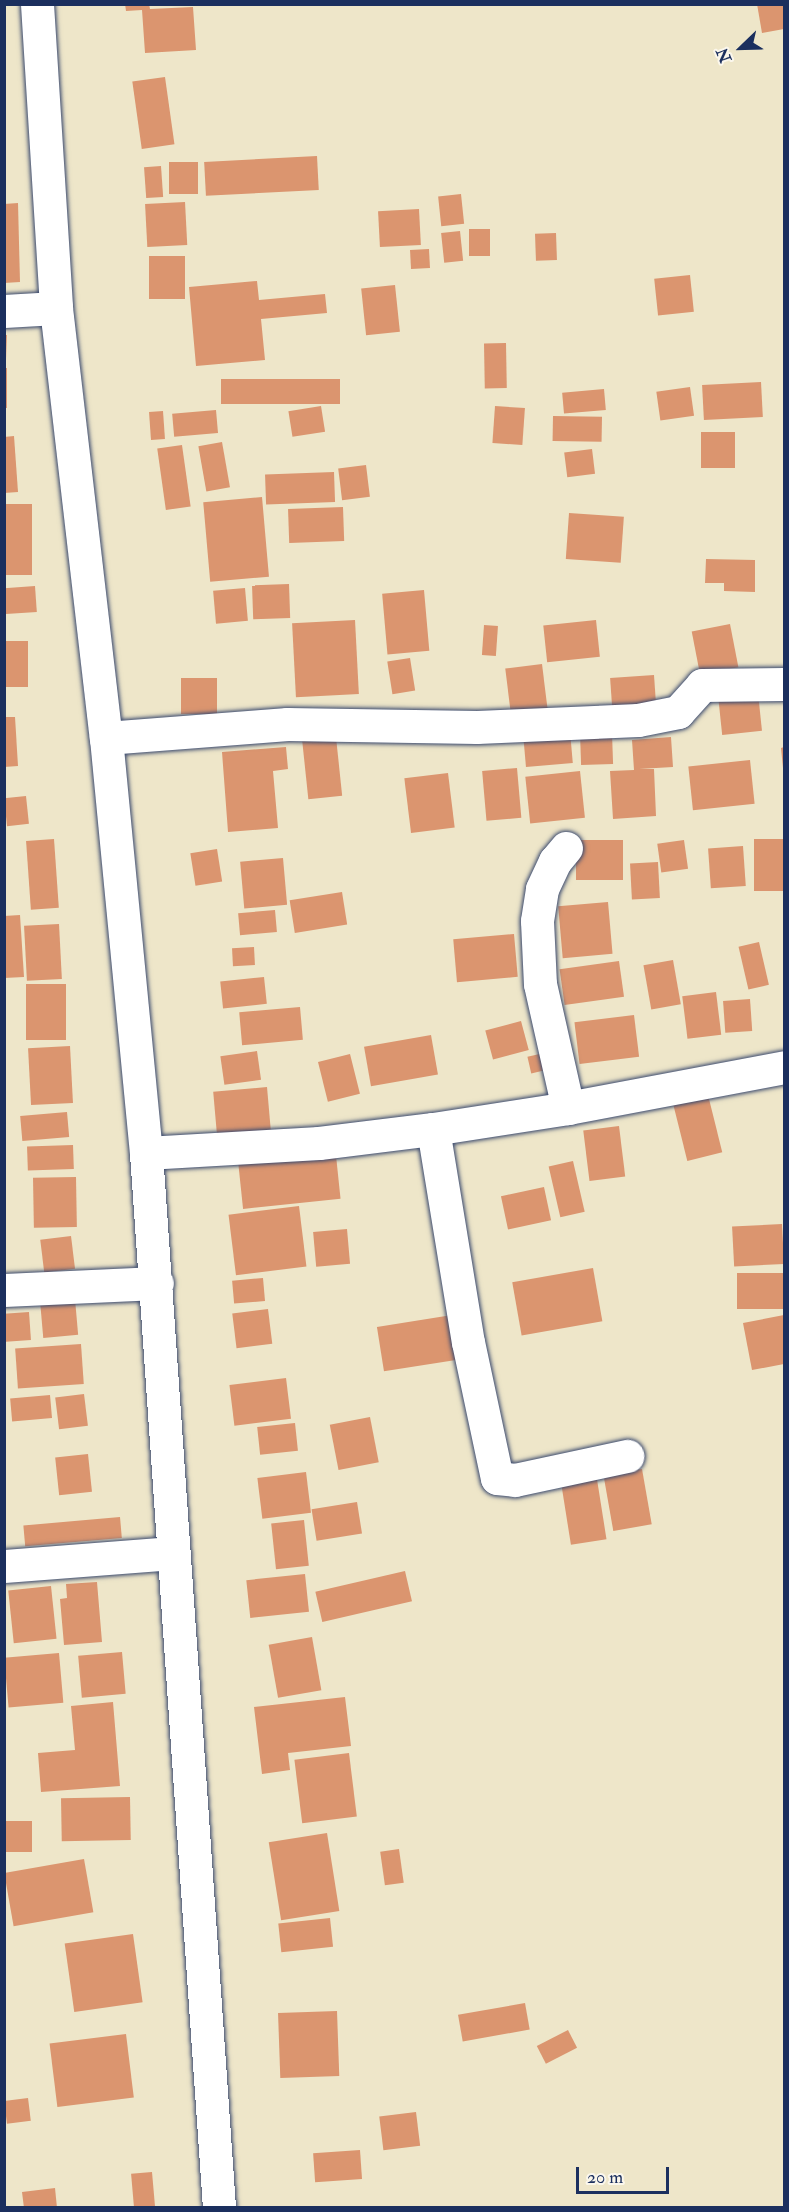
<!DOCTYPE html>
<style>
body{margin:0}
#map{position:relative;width:789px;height:2212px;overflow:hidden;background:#eee6c9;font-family:"IM FELL Double Pica",serif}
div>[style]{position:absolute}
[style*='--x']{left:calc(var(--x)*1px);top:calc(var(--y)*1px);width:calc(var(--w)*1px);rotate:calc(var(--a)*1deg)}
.building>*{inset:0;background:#db956f;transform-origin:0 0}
.roads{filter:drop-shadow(0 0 2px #3b4a6e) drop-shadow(0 0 2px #3b4a6e)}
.minor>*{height:33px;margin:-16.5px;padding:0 16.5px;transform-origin:16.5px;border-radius:16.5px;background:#fff}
.major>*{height:33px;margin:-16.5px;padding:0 16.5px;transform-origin:16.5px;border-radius:16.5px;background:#fff}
span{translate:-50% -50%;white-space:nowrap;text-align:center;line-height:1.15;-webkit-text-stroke:5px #fbf7ec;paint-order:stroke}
.frame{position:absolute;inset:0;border:6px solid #1b2f5e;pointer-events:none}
.north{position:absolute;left:711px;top:18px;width:60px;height:60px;-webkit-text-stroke:4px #fbf7ec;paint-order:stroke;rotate:247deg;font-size:16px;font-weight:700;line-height:24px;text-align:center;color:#1b2f5e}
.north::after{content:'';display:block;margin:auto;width:21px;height:27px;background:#1b2f5e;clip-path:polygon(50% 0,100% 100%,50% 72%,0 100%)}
.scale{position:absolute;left:576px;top:2167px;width:93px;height:27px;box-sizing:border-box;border:3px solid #1b2f5e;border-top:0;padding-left:8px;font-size:18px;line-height:21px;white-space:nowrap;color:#1b2f5e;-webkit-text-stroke:4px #fbf7ec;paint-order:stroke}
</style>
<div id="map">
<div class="building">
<div style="clip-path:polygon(125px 4px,149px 4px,150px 9px,193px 7px,196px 50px,145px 53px,142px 10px,126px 11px)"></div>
<div style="clip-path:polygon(757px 4px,783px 4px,784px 29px,762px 33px)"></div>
<div style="left:165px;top:77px;width:68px;height:33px;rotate:82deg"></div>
<div style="left:317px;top:156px;width:34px;height:113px;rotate:87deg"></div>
<div style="left:169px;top:162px;width:29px;height:32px"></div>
<div style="left:161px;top:166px;width:31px;height:17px;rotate:86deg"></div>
<div style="left:461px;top:194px;width:30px;height:23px;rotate:84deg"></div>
<div style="left:185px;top:202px;width:43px;height:40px;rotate:87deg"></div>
<div style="clip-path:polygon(18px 203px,20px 282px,4px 283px,4px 204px)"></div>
<div style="left:419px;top:209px;width:36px;height:41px;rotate:87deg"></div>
<div style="left:469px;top:229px;width:21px;height:27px"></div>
<div style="left:460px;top:231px;width:30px;height:19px;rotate:84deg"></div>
<div style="left:556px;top:233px;width:27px;height:21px;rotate:88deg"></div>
<div style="left:429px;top:249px;width:19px;height:19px;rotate:87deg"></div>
<div style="left:149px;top:256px;width:36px;height:43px"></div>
<div style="left:690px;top:275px;width:37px;height:36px;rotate:84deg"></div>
<div style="clip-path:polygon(257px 281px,259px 300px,325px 294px,327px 313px,261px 319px,265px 360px,196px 366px,189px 287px)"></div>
<div style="left:395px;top:285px;width:47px;height:34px;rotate:84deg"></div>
<div style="clip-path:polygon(4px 335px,7px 335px,6px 360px,4px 360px)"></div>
<div style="left:506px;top:343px;width:45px;height:22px;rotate:89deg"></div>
<div style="left:5px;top:368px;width:2px;height:40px"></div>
<div style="left:221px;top:379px;width:119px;height:25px"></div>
<div style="left:761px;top:382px;width:35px;height:59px;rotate:87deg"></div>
<div style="left:690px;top:387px;width:29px;height:34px;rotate:82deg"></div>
<div style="left:604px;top:389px;width:21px;height:42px;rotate:85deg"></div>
<div style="left:321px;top:406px;width:26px;height:33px;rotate:81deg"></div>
<div style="left:495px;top:406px;width:30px;height:37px;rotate:4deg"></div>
<div style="left:216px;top:410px;width:23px;height:44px;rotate:85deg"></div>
<div style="left:163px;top:411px;width:28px;height:14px;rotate:86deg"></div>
<div style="left:553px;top:416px;width:49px;height:25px;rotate:1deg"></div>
<div style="left:701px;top:432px;width:34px;height:36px"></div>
<div style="clip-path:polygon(14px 436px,18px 492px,4px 493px,4px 437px)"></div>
<div style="left:222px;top:442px;width:46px;height:24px;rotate:80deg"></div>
<div style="left:182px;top:445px;width:62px;height:25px;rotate:82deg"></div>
<div style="left:592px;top:449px;width:25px;height:28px;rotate:83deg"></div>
<div style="left:366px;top:465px;width:32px;height:28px;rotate:83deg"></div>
<div style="left:334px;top:472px;width:30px;height:69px;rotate:88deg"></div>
<div style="left:262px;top:497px;width:80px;height:59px;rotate:85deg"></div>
<div style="left:4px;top:504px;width:28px;height:71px"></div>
<div style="left:343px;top:507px;width:34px;height:55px;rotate:88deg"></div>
<div style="left:569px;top:513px;width:55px;height:46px;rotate:4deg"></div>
<div style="clip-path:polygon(706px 559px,755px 560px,755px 592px,724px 591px,724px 583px,705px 583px)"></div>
<div style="left:289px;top:584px;width:34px;height:37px;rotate:88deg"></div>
<div style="left:35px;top:586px;width:26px;height:31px;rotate:86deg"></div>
<div style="left:245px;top:588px;width:33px;height:32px;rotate:85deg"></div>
<div style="left:424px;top:590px;width:61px;height:42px;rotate:85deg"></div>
<div style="left:355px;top:620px;width:74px;height:63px;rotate:87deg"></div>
<div style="left:596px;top:620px;width:37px;height:53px;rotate:84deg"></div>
<div style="left:730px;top:624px;width:44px;height:39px;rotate:79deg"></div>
<div style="left:484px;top:625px;width:14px;height:30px;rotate:4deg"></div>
<div style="left:4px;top:641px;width:24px;height:46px"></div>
<div style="left:410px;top:658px;width:33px;height:23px;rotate:81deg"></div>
<div style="left:542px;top:664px;width:51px;height:37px;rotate:83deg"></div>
<div style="left:654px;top:675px;width:30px;height:44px;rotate:86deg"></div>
<div style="left:181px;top:678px;width:36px;height:36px"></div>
<div style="left:758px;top:693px;width:38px;height:40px;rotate:84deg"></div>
<div style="clip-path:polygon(4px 717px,15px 717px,18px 766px,4px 767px)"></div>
<div style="left:570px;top:731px;width:32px;height:47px;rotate:85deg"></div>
<div style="left:612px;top:733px;width:31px;height:32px;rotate:88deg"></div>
<div style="left:336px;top:737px;width:59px;height:34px;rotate:84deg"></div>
<div style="clip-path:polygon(671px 737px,673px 767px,639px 769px,654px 769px,656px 816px,613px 819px,610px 771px,634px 770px,632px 740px)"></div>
<div style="clip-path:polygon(286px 747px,288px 769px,273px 771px,278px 828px,228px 832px,222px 752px)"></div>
<div style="clip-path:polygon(784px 747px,784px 768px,783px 768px,781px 748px)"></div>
<div style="left:750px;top:760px;width:44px;height:62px;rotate:84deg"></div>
<div style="left:517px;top:768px;width:50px;height:35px;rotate:85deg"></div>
<div style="left:580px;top:771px;width:47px;height:55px;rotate:84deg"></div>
<div style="left:448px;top:773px;width:55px;height:44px;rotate:83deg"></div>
<div style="left:26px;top:796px;width:28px;height:22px;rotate:84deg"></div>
<div style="left:54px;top:839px;width:69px;height:28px;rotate:86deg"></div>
<div style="left:754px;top:839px;width:30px;height:52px"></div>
<div style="left:576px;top:840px;width:47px;height:40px"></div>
<div style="left:684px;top:840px;width:29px;height:27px;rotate:82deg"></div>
<div style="left:743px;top:846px;width:40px;height:35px;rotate:86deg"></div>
<div style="left:217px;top:849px;width:33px;height:27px;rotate:81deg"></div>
<div style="left:283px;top:858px;width:47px;height:43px;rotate:85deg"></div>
<div style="left:658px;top:862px;width:36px;height:28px;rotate:87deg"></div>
<div style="left:342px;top:892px;width:33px;height:53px;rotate:81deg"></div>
<div style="left:608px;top:902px;width:52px;height:50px;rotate:85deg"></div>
<div style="left:275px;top:910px;width:22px;height:37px;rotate:85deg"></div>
<div style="clip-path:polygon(20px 915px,24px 977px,4px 978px,4px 916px)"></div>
<div style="left:59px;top:924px;width:55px;height:35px;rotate:87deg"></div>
<div style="left:514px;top:934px;width:43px;height:61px;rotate:85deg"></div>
<div style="left:759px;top:942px;width:44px;height:21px;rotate:77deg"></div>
<div style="left:254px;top:947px;width:18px;height:22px;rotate:87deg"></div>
<div style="left:673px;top:960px;width:45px;height:30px;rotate:80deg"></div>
<div style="left:619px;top:961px;width:36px;height:60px;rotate:82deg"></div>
<div style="left:264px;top:977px;width:27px;height:44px;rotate:84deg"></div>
<div style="left:26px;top:984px;width:40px;height:56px"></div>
<div style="left:716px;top:992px;width:43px;height:34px;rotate:83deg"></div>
<div style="left:750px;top:999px;width:32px;height:27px;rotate:86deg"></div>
<div style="left:300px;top:1007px;width:33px;height:61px;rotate:85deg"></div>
<div style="left:634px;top:1015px;width:42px;height:60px;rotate:83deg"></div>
<div style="left:521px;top:1021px;width:30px;height:37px;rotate:75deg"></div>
<div style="left:431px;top:1035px;width:40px;height:68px;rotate:80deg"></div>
<div style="left:70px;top:1046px;width:57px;height:42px;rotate:87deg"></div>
<div style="left:257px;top:1051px;width:29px;height:37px;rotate:82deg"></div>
<div style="left:544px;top:1053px;width:17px;height:17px;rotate:77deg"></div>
<div style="left:350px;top:1054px;width:41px;height:33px;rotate:76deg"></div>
<div style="left:267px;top:1087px;width:49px;height:54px;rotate:85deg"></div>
<div style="left:708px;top:1095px;width:59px;height:36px;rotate:76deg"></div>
<div style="left:67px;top:1112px;width:25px;height:47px;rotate:85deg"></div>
<div style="left:619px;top:1126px;width:51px;height:36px;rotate:83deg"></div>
<div style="left:73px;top:1145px;width:24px;height:46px;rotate:88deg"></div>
<div style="left:335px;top:1146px;width:53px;height:98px;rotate:84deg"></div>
<div style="left:573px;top:1161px;width:52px;height:25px;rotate:77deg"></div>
<div style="left:76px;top:1177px;width:50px;height:43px;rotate:89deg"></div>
<div style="left:544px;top:1187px;width:34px;height:44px;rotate:78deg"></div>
<div style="left:299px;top:1206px;width:61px;height:71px;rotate:83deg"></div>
<div style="left:782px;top:1224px;width:40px;height:50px;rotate:87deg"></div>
<div style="left:347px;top:1229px;width:35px;height:34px;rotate:85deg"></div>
<div style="left:71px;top:1236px;width:33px;height:31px;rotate:83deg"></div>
<div style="left:593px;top:1268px;width:54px;height:82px;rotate:80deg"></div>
<div style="left:784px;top:1273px;width:36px;height:47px;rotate:90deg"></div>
<div style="left:263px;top:1278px;width:23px;height:31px;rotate:85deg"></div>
<div style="left:75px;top:1299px;width:36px;height:35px;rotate:85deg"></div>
<div style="left:268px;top:1309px;width:35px;height:36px;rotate:83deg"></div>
<div style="left:29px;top:1312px;width:28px;height:25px;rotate:86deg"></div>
<div style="left:452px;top:1315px;width:45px;height:76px;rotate:81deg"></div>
<div style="clip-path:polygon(784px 1315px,784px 1364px,752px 1370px,743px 1323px)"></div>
<div style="left:81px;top:1344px;width:40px;height:66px;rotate:86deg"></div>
<div style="left:286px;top:1378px;width:41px;height:57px;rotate:83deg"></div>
<div style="left:84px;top:1394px;width:32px;height:29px;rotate:83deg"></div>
<div style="left:50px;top:1395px;width:23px;height:40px;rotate:85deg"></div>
<div style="left:370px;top:1417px;width:46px;height:41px;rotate:79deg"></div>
<div style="left:295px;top:1423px;width:28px;height:38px;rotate:84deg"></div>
<div style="left:88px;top:1454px;width:38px;height:33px;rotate:84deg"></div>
<div style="left:642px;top:1469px;width:56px;height:39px;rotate:80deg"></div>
<div style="left:306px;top:1472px;width:41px;height:49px;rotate:83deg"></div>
<div style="left:596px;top:1473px;width:67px;height:36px;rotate:81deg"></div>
<div style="left:357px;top:1502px;width:32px;height:46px;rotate:81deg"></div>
<div style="left:120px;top:1517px;width:21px;height:97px;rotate:85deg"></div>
<div style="left:304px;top:1520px;width:46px;height:33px;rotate:84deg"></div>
<div style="left:405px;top:1571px;width:31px;height:92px;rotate:77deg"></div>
<div style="left:305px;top:1574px;width:38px;height:59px;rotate:84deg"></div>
<div style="clip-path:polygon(97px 1582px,102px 1642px,64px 1645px,60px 1599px,67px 1598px,66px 1584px)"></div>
<div style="left:51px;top:1586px;width:53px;height:43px;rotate:84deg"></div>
<div style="left:312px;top:1637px;width:54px;height:44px;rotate:80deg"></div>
<div style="left:122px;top:1652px;width:42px;height:44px;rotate:85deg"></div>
<div style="left:59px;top:1653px;width:50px;height:55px;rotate:85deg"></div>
<div style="clip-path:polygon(345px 1697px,351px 1746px,288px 1753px,290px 1770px,262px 1774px,254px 1707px)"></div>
<div style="clip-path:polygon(113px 1702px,120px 1786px,41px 1792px,38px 1753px,75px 1750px,71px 1706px)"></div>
<div style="left:349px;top:1753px;width:64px;height:55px;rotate:83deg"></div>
<div style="left:130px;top:1797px;width:43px;height:69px;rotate:89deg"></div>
<div style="left:32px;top:1821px;width:31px;height:28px;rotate:90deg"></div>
<div style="left:327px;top:1833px;width:79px;height:59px;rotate:81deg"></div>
<div style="left:399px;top:1849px;width:34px;height:19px;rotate:82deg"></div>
<div style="left:84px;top:1859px;width:54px;height:81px;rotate:80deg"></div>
<div style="left:330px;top:1918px;width:29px;height:52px;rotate:84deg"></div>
<div style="left:133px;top:1934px;width:69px;height:69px;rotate:82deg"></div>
<div style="left:525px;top:2003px;width:27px;height:68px;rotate:80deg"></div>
<div style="left:337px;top:2011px;width:65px;height:59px;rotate:88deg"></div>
<div style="left:568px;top:2030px;width:20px;height:35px;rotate:63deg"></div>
<div style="left:126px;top:2034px;width:64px;height:77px;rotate:83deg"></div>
<div style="left:28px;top:2098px;width:23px;height:24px;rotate:83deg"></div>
<div style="left:416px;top:2112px;width:34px;height:37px;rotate:83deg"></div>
<div style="left:360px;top:2150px;width:29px;height:47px;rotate:86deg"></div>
<div style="left:152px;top:2172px;width:36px;height:21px;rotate:85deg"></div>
<div style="clip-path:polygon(55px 2188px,57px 2208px,24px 2208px,22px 2192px)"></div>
</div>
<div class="roads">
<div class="minor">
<div style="--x:4;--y:311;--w:52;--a:-3.3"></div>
<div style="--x:106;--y:738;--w:182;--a:-4.4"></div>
<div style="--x:287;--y:724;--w:190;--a:0.9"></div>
<div style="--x:477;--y:727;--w:161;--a:-2.5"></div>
<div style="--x:638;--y:720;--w:41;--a:-11.3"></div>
<div style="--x:678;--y:712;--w:36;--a:-48"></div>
<div style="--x:702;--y:685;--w:82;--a:-0.7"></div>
<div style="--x:566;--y:848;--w:17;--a:130"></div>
<div style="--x:555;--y:861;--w:31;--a:115"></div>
<div style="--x:542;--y:889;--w:32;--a:99"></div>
<div style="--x:537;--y:921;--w:63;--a:87.3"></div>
<div style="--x:540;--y:984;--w:127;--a:77.3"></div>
<div style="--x:433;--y:1129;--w:216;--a:80.7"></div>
<div style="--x:468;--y:1342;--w:139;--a:78"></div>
<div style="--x:497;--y:1478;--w:18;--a:6"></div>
<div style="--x:515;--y:1480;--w:115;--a:-12.1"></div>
<div style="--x:146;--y:1153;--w:173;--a:-3.3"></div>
<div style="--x:319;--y:1143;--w:115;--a:-7"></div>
<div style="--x:433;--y:1129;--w:137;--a:-8.8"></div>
<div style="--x:568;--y:1108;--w:220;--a:-10.7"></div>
<div style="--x:4;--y:1290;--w:153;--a:-2.6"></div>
<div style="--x:4;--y:1566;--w:169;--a:-4.4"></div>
</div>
<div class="major">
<div style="--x:37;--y:4;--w:305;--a:86.4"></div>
<div style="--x:56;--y:308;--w:433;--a:83.4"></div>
<div style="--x:106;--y:738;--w:417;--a:84.5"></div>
<div style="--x:146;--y:1153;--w:1058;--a:86.04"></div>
</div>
</div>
<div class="frame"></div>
<div class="north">N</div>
<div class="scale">20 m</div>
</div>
